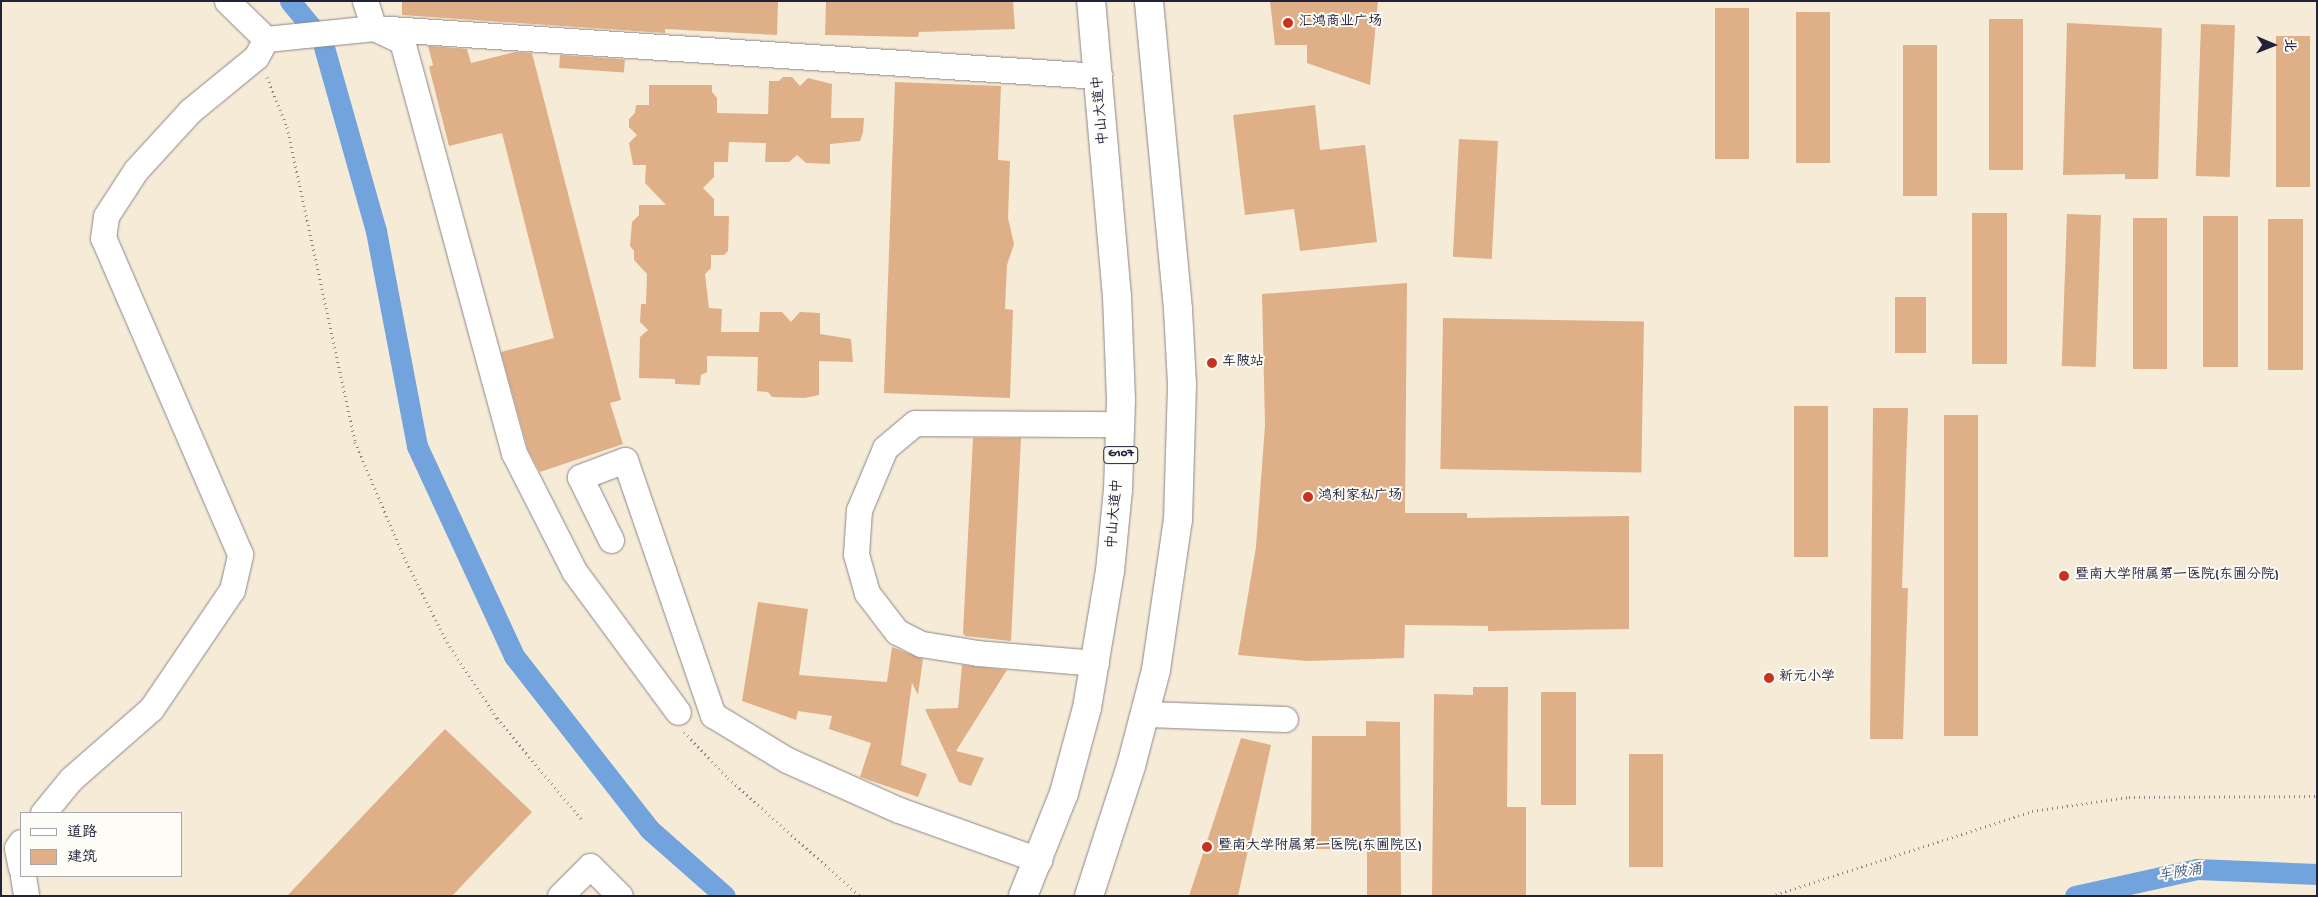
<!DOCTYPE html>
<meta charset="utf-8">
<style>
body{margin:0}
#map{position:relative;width:2318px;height:897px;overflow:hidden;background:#f6ebd7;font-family:"Gochi Hand","LXGW WenKai TC",sans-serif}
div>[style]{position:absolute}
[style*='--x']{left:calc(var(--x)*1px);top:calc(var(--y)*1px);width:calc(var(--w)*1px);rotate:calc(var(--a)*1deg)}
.canal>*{height:21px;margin:-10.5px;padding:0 10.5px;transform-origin:10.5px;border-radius:10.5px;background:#73a3dd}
.building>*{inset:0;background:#dfb087;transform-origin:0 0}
.path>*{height:3px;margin-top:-1.5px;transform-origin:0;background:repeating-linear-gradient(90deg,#8c8689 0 1px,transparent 0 5px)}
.roads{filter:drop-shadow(0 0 1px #8c8689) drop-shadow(0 0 1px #8c8689)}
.minor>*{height:25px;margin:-12.5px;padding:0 12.5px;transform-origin:12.5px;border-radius:12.5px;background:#fff}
.highway>*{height:28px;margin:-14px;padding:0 14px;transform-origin:14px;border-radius:14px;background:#fff}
.dots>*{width:14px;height:14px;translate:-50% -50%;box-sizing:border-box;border:2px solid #fdfcf7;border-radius:50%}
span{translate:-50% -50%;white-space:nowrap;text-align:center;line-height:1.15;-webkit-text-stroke:4px #fdfcf7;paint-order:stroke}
.shield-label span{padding:1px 4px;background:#fdfcf7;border:1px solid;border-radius:4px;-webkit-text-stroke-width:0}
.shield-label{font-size:12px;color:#22223b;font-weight:700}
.poi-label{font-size:14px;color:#22223b}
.left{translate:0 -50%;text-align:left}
.street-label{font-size:14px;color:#22223b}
.water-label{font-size:15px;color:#465c84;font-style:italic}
.frame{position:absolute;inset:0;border:2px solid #22223b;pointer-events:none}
.legend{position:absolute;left:20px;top:812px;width:162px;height:65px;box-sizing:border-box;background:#fdfcf7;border:1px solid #a5a5ac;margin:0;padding:6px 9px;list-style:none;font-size:15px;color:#22223b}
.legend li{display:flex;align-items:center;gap:10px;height:25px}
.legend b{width:25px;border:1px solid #a5a5ac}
.north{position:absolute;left:2248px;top:20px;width:50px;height:50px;-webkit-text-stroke:4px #fdfcf7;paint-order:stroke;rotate:91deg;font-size:14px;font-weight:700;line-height:20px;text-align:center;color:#22223b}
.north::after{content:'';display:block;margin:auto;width:18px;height:22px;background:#22223b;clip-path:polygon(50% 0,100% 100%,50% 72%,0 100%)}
</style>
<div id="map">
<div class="canal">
<div style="--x:290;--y:1;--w:50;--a:50.6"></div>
<div style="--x:322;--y:40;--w:198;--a:74.2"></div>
<div style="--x:376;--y:231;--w:219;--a:79.2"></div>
<div style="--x:417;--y:446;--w:231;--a:65.2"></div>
<div style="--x:514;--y:656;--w:219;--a:52"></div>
<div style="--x:649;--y:829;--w:101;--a:41.4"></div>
<div style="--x:2075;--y:896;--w:125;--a:-12.5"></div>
<div style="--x:2197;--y:869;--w:120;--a:2.4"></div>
</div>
<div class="building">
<div style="clip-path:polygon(402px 1px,778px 1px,777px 35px,665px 29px,665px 33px,402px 15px)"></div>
<div style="clip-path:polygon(826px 1px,1013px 1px,1015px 29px,919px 32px,918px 37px,825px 35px)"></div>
<div style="clip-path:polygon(1270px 1px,1378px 1px,1370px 85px,1307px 63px,1307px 45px,1275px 45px)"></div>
<div style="left:1715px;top:8px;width:34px;height:151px"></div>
<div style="left:1796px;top:12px;width:34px;height:151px"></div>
<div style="left:1989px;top:19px;width:34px;height:151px"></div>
<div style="clip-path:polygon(2067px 23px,2162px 28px,2158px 179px,2125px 179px,2125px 174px,2063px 175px)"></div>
<div style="left:2201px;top:24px;width:34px;height:152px;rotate:2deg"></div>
<div style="left:2276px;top:36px;width:34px;height:151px"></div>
<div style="left:1903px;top:45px;width:34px;height:151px"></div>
<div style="clip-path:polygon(428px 46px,467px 49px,471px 63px,515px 52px,532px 53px,621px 400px,610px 403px,623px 444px,540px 472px,528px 450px,501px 352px,554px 338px,502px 133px,449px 146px,429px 67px,433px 65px)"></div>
<div style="left:560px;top:55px;width:65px;height:13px;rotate:4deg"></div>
<div style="clip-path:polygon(783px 77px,792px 77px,800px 86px,808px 78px,832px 84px,831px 118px,864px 118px,863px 132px,860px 141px,830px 144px,830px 164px,806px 163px,797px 155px,789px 162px,765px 162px,766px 143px,729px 142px,728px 162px,714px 162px,714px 177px,703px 188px,714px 199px,714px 216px,729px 216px,728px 251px,724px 255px,711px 255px,711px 268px,705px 274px,709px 308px,722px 309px,721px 332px,759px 332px,760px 312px,782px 312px,791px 322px,800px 312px,820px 313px,820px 334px,851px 339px,853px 362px,819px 361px,819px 395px,805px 398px,772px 397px,768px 392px,757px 391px,758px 357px,707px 356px,707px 372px,701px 375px,700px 385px,675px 384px,675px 379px,639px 378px,640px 337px,648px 330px,640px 322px,641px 304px,646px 304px,647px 274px,634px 260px,634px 251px,630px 246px,632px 222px,639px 215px,639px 205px,666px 205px,645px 183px,646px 165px,633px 165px,629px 143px,637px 135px,629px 127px,629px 119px,635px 113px,636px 105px,649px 105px,649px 85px,712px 85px,712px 92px,717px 98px,717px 113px,768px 114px,769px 81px,779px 81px)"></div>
<div style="clip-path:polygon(895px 82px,1001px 86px,998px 160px,1010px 161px,1008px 218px,1014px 244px,1007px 265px,1005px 309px,1013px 310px,1010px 398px,884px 393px)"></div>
<div style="clip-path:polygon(1315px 105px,1320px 150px,1365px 145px,1377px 242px,1300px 251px,1294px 209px,1245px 215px,1233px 115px)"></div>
<div style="left:1459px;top:139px;width:39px;height:118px;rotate:3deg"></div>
<div style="left:1972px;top:213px;width:35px;height:151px"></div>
<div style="left:2067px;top:214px;width:34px;height:152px;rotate:2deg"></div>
<div style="left:2203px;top:216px;width:35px;height:151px"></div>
<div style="left:2133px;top:218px;width:34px;height:151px"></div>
<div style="left:2268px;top:219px;width:35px;height:151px"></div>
<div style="clip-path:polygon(1407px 283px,1405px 513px,1467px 513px,1467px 518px,1629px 516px,1629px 629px,1488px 631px,1488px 626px,1405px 625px,1404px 658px,1307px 661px,1238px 655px,1256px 547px,1265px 425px,1262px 294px)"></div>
<div style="left:1895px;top:297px;width:31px;height:56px"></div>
<div style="left:1443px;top:318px;width:201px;height:151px;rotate:1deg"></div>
<div style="left:1794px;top:406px;width:34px;height:151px"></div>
<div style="clip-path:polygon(1873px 408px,1908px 408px,1902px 588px,1908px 588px,1903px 739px,1870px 739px)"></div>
<div style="left:1944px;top:415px;width:34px;height:321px"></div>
<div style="clip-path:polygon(973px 438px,1021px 438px,1011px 641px,965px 636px,963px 633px)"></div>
<div style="clip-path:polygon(758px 602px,808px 609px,799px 675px,887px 682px,892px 647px,923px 659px,918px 695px,912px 683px,901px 765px,927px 774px,918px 797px,860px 777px,871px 743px,829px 729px,832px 716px,798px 711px,796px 720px,742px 701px)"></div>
<div style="clip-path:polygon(962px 665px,1007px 670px,956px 751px,984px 758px,971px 786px,959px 782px,925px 709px,958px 708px)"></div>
<div style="clip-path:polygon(1473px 687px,1508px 687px,1507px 807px,1526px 807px,1526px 896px,1432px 896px,1434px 694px,1473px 695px)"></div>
<div style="left:1541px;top:692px;width:35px;height:113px"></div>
<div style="clip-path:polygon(1366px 721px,1400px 722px,1401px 896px,1367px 896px,1367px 849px,1311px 849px,1312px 736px,1366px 736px)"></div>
<div style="clip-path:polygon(445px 729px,532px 812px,452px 896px,287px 896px)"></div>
<div style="clip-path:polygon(1241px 738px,1271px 745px,1238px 896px,1189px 896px)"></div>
<div style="left:1629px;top:754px;width:34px;height:113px"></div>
</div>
<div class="path">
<div style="--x:267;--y:77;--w:54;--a:68.2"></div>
<div style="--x:287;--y:127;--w:322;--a:77.8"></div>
<div style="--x:355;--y:442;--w:125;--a:66.9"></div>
<div style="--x:404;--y:557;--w:95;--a:63.2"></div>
<div style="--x:447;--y:642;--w:91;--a:56.7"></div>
<div style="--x:497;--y:718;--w:133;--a:50.2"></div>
<div style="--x:684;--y:732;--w:64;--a:46.3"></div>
<div style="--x:728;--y:778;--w:177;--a:41.8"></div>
<div style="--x:1771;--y:896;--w:274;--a:-18"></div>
<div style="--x:2032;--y:811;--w:98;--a:-8.2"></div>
<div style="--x:2129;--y:797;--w:188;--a:-0.3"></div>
</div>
<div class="roads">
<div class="minor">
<div style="--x:227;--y:1;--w:54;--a:44.3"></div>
<div style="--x:266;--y:39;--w:109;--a:-5.8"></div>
<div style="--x:374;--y:28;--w:727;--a:3.79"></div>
<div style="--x:365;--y:1;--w:28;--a:72"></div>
<div style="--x:374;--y:28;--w:31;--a:25"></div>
<div style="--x:402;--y:41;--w:427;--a:74.8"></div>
<div style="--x:514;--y:453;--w:132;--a:63"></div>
<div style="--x:574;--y:571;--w:175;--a:53.6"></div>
<div style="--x:611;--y:540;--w:70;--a:-116.2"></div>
<div style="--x:580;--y:477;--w:48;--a:-20.7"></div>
<div style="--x:625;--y:460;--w:270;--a:71"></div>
<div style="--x:713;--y:715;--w:87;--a:31.3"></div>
<div style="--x:787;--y:760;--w:123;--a:24.1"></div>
<div style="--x:899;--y:810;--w:149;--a:19.7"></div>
<div style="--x:1096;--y:663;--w:118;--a:-175.2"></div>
<div style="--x:978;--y:653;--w:58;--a:-171"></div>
<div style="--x:921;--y:644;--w:27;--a:-153"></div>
<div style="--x:897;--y:632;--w:49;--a:-127.6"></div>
<div style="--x:867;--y:593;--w:41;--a:-105.8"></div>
<div style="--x:856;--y:554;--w:44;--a:-86.1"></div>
<div style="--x:859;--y:510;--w:67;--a:-67.2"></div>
<div style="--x:885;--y:448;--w:39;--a:-40"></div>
<div style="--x:915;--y:423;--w:206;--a:0.3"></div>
<div style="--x:1146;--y:714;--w:139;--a:2.1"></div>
<div style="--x:43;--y:813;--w:44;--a:-50.5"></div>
<div style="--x:71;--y:779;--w:106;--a:-41.2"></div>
<div style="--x:151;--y:709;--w:144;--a:-55.8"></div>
<div style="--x:232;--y:590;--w:37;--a:-77"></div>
<div style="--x:240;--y:554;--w:344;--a:-113.4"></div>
<div style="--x:103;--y:238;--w:22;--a:-82"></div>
<div style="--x:106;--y:216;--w:55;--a:-56.9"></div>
<div style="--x:136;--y:170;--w:80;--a:-47.5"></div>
<div style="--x:190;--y:111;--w:85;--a:-39.3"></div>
<div style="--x:256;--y:57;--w:21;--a:-61"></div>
<div style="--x:21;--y:842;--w:7;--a:124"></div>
<div style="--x:17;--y:848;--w:20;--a:79"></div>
<div style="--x:23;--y:876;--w:20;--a:81"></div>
<div style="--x:560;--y:896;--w:42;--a:-45"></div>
<div style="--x:590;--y:866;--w:42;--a:45"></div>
</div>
<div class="highway">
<div style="--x:1023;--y:896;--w:111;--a:-68.3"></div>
<div style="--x:1064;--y:793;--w:88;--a:-74.9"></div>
<div style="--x:1087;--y:708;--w:139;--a:-80.5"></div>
<div style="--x:1110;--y:571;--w:81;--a:-84.4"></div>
<div style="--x:1118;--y:490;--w:90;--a:-88.1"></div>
<div style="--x:1121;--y:400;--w:103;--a:-92.2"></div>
<div style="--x:1117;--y:297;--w:297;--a:-95"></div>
<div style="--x:1089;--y:896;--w:137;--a:-72.1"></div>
<div style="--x:1131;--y:766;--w:99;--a:-75.4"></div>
<div style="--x:1156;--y:670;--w:152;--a:-81.7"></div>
<div style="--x:1178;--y:520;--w:136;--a:-88.3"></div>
<div style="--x:1182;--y:384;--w:75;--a:-93.1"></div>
<div style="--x:1178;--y:309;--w:309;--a:-95.4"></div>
</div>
</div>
<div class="dots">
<div style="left:1288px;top:23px;background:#c8321e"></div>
<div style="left:1212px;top:363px;background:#c8321e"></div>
<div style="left:1308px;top:497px;background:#c8321e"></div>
<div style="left:2064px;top:576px;background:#c8321e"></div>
<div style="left:1769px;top:678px;background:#c8321e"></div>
<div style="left:1207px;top:847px;background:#c8321e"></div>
</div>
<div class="shield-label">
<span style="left:1121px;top:455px">G107</span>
</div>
<div class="poi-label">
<span class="left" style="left:1298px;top:23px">汇鸿商业广场</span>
<span class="left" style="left:1222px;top:363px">车陂站</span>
<span class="left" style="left:1318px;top:497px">鸿利家私广场</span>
<span class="left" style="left:2075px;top:576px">暨南大学附属第一医院(东圃分院)</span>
<span class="left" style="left:1779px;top:678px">新元小学</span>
<span class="left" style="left:1218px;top:847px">暨南大学附属第一医院(东圃院区)</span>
</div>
<div class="street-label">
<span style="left:1102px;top:110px;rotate:-95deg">中山大道中</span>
<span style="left:1116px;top:514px;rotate:-85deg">中山大道中</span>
</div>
<div class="water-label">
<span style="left:2180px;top:874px;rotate:-9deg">车陂涌</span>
</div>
<div class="frame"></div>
<ul class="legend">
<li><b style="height:6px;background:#fff"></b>道路</li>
<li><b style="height:14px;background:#dfb087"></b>建筑</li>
</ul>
<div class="north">北</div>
</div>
